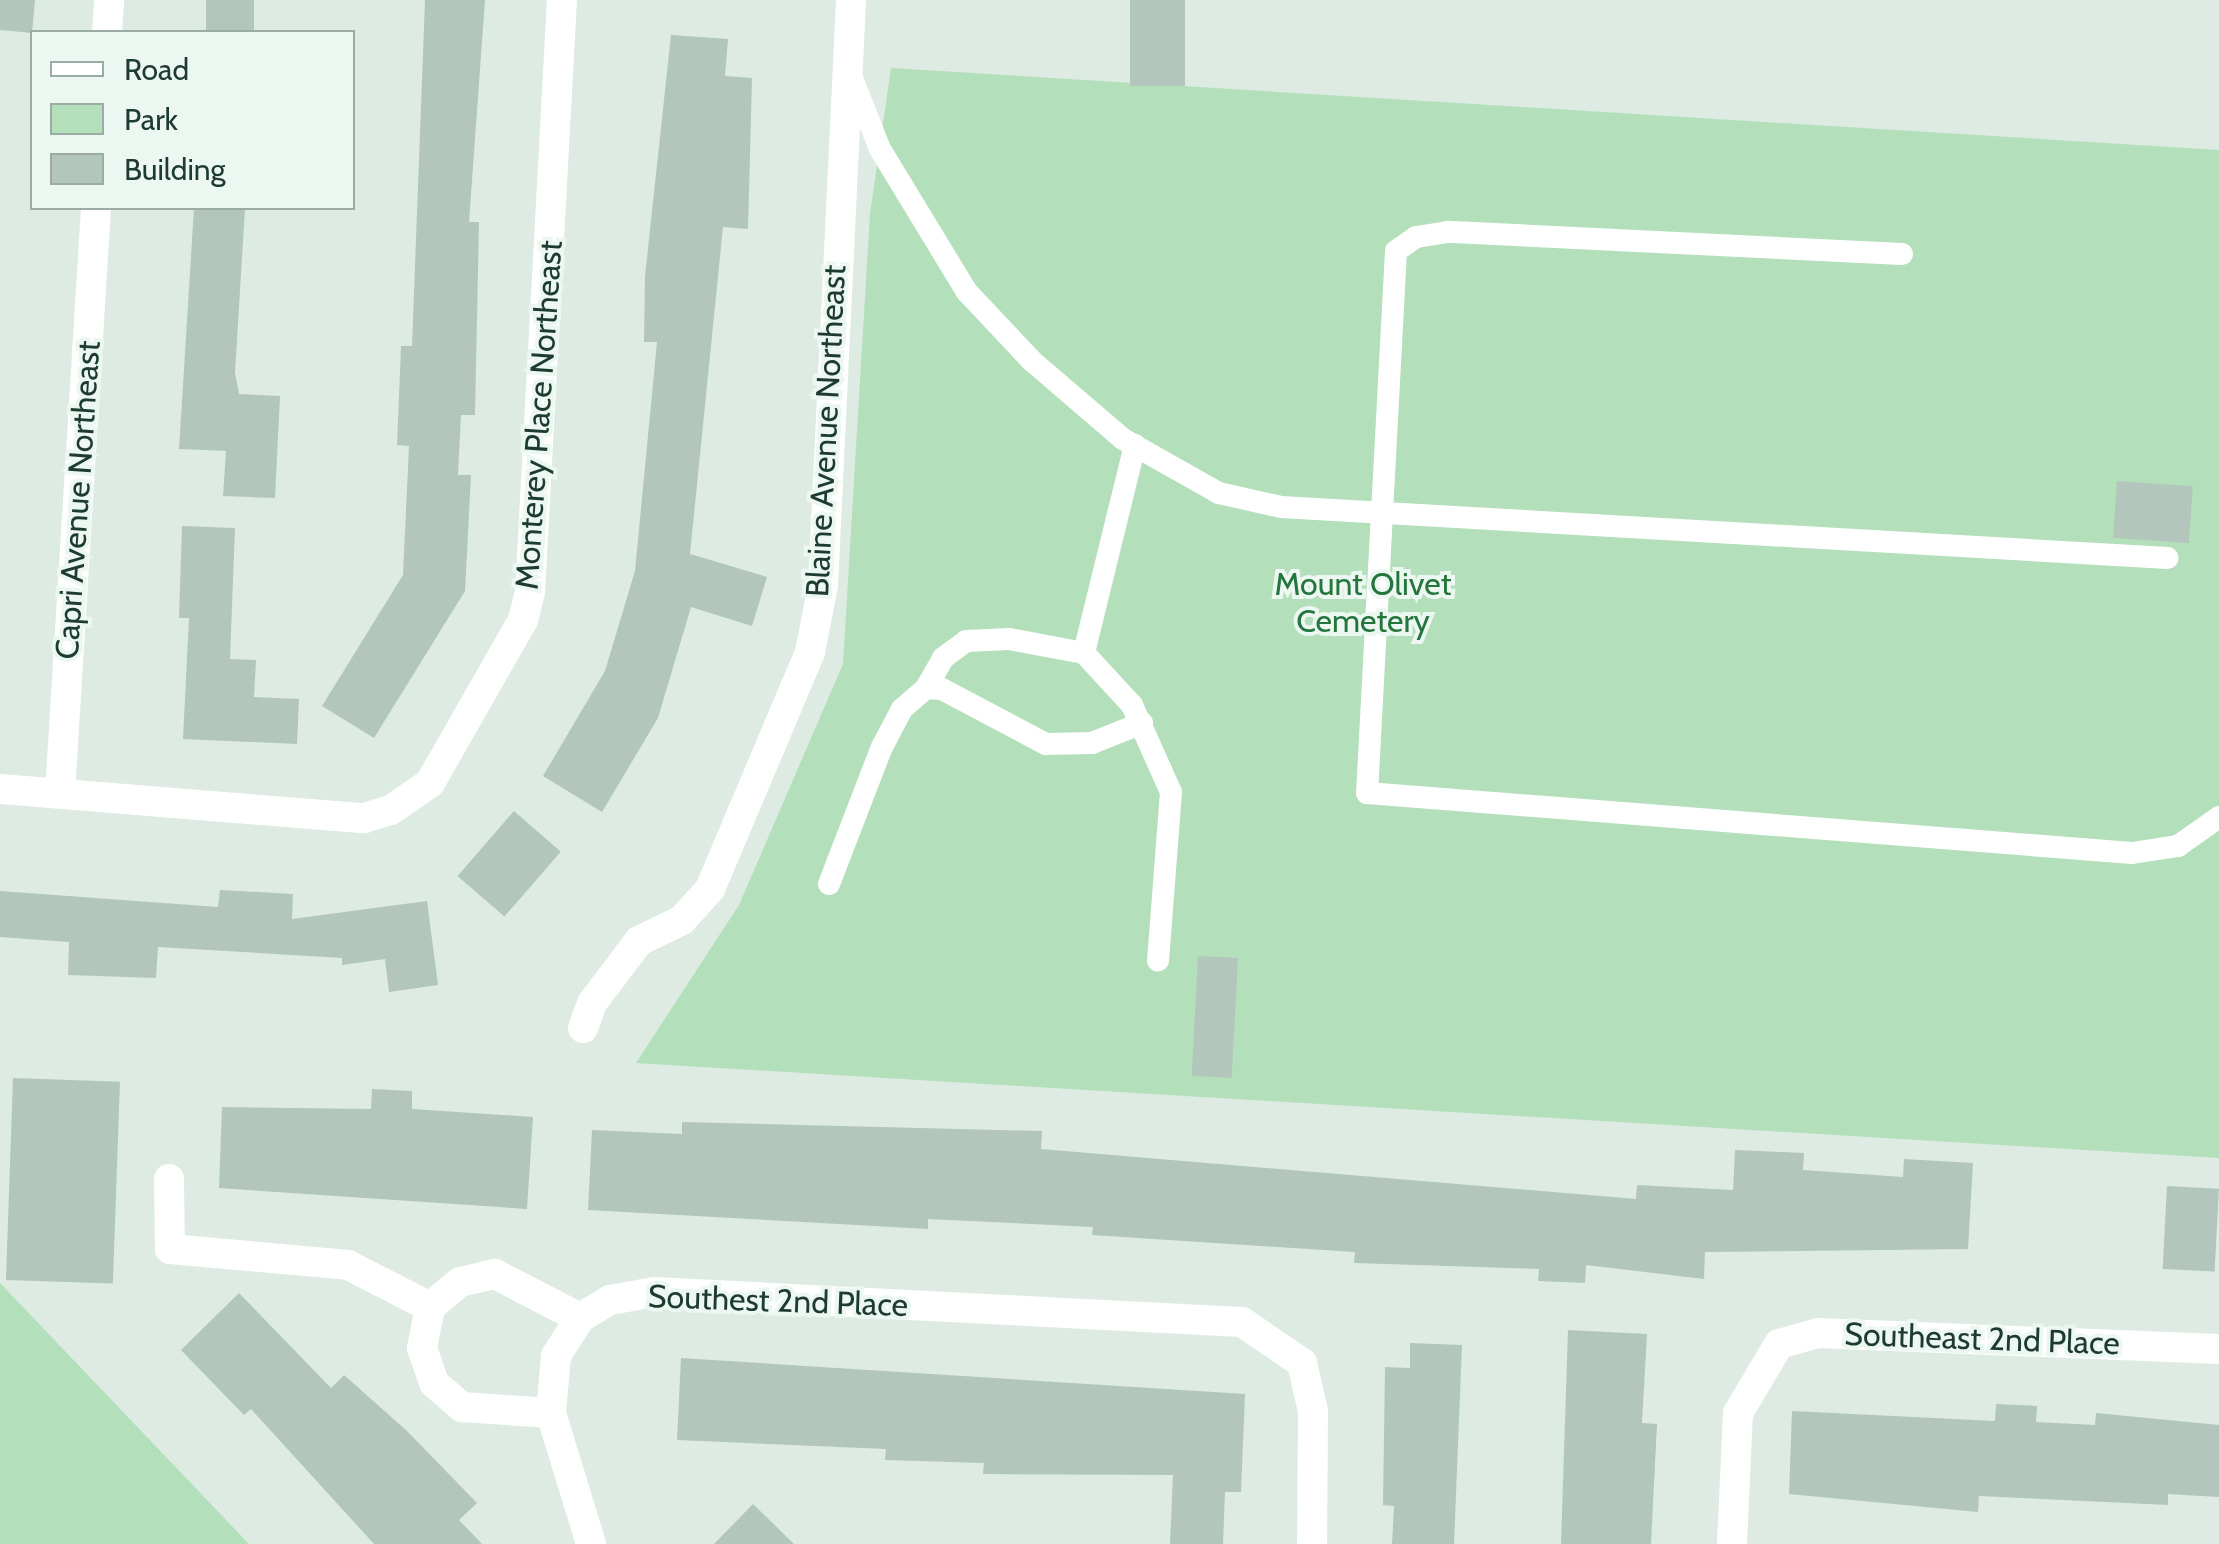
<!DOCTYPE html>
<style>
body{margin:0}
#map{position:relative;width:2219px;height:1544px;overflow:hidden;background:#ddebe3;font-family:Cabin,sans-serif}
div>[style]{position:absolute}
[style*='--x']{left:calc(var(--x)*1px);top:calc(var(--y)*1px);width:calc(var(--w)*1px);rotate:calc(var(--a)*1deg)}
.green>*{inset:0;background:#b3dfbb}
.building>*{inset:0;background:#b2c6bc;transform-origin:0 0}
.service>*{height:22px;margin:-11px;padding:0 11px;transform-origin:11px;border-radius:11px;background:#fff}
.minor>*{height:30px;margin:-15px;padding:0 15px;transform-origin:15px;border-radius:15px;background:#fff}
span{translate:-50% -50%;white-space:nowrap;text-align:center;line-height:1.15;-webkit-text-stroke:8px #edf7f1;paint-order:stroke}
.street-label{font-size:32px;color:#1d3b31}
.park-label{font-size:32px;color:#24763c}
.legend{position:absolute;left:30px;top:30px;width:325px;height:180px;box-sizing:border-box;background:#edf7f1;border:2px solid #9aaca4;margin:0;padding:12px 18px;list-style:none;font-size:30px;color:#1d3b31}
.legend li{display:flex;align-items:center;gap:20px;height:50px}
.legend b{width:50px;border:2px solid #9aaca4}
</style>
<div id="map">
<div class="green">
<div style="clip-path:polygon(891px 68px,2219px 150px,2219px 1158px,636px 1063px,739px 905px,843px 664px,870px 214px)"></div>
<div style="clip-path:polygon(0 1283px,249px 1544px,0 1544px)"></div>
</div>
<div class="building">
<div style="clip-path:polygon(0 0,35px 0,32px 33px,0 30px)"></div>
<div style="left:206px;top:0;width:48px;height:32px"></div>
<div style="clip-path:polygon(425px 0,485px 0,469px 222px,479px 222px,475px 415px,461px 415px,458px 475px,471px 475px,465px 591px,374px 738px,322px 706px,403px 575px,409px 446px,397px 445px,401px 346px,412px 346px)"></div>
<div style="left:1130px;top:0;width:55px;height:86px"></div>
<div style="clip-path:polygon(671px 35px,728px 39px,725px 76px,752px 78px,748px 229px,723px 227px,690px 554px,767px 577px,752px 626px,691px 607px,658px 718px,602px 812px,543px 776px,605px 671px,635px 571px,657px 342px,644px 342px,645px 276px)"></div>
<div style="clip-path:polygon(194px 208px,245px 208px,235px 373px,239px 394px,280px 396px,275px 498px,223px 496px,226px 451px,179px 449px)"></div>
<div style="left:2117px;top:481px;width:76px;height:57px;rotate:4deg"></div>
<div style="clip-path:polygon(182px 526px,235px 528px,230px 659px,256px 660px,254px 697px,299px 699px,297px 744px,183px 739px,189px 618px,179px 618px)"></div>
<div style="left:514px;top:811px;width:62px;height:86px;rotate:41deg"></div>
<div style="clip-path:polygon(220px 890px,293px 894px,292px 919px,427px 901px,438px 985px,389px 992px,385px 959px,342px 965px,342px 958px,158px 947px,156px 978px,68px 975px,69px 942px,0 937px,0 891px,218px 907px)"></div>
<div style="left:1198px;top:956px;width:40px;height:120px;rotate:3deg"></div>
<div style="left:13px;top:1078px;width:107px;height:202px;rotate:2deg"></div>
<div style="clip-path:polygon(372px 1089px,412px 1091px,412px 1109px,533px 1117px,527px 1209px,219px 1188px,222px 1107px,371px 1109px)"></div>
<div style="clip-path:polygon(682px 1122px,1042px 1131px,1041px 1149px,1636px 1199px,1637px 1185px,1733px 1190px,1735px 1150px,1804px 1153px,1803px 1170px,1903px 1177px,1904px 1159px,1973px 1163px,1968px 1249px,1705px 1252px,1704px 1279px,1586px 1265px,1585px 1283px,1538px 1281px,1539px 1269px,1354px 1263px,1355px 1252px,1092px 1235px,1093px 1227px,928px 1219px,928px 1229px,588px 1210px,592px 1130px,682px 1134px)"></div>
<div style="left:2167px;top:1186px;width:52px;height:83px;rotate:3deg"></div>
<div style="clip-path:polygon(239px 1293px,331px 1388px,344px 1375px,407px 1431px,477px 1503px,459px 1520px,482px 1544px,374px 1544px,251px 1409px,244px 1415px,181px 1350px)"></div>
<div style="clip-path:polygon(1568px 1330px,1647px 1334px,1642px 1423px,1657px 1424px,1651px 1544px,1561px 1544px)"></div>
<div style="clip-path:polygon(1410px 1343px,1462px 1345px,1454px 1544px,1392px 1544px,1394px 1506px,1383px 1505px,1385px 1367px,1410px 1368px)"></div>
<div style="clip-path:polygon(681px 1358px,1245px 1394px,1241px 1492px,1225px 1492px,1223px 1544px,1170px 1544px,1173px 1475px,983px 1474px,984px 1463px,885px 1460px,886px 1449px,677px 1440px)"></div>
<div style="clip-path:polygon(1996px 1404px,2037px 1406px,2036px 1422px,2095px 1425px,2096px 1413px,2219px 1425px,2219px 1497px,2168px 1494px,2168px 1505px,1979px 1496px,1978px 1512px,1789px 1494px,1792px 1411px,1995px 1421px)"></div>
<div style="clip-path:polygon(753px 1504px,794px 1544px,714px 1544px)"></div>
</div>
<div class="service">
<div style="--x:852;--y:78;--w:76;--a:68.5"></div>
<div style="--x:880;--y:149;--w:167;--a:58.7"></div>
<div style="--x:967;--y:292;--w:95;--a:46.7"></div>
<div style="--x:1032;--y:361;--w:120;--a:40.6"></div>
<div style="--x:1123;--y:439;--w:110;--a:29.4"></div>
<div style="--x:1219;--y:493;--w:64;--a:12.7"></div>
<div style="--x:1281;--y:507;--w:888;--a:3.29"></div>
<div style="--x:1902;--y:254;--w:455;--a:-177.2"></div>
<div style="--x:1448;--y:232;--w:32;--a:171"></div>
<div style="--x:1416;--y:237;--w:24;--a:145"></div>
<div style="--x:1396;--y:251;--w:543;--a:93.06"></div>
<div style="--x:1367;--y:793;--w:767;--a:4.48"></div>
<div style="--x:2132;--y:853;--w:47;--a:-8.7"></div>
<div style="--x:2178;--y:846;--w:50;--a:-35.3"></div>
<div style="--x:1135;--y:445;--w:214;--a:103.8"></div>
<div style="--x:1084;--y:653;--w:71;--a:47.3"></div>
<div style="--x:1132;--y:705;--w:95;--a:65.9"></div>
<div style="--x:1171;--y:792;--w:169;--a:94.4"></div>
<div style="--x:926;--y:688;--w:34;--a:-60"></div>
<div style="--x:943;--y:658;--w:29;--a:-36"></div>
<div style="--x:966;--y:641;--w:43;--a:-2.7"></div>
<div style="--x:1009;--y:639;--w:76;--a:10.6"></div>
<div style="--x:829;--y:884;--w:147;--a:-68.9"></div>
<div style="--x:882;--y:747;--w:43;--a:-62.2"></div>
<div style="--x:902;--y:709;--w:32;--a:-41"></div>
<div style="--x:926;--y:688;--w:16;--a:4"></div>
<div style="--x:942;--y:689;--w:118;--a:27.9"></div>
<div style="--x:1046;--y:744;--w:46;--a:-1.2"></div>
<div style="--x:1092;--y:743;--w:54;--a:-21.8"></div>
</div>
<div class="minor">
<div style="--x:107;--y:32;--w:32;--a:-86"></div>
<div style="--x:0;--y:789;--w:365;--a:4.6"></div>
<div style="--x:364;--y:818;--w:28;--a:-17"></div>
<div style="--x:391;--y:810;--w:47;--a:-34.7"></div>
<div style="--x:430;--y:783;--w:188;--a:-60.3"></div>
<div style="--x:523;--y:620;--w:29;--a:-76"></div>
<div style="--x:530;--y:592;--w:593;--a:-86.91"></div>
<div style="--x:60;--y:793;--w:586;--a:-86.48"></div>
<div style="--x:583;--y:1028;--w:27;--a:-70"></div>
<div style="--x:592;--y:1003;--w:78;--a:-52.8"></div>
<div style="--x:639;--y:941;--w:48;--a:-26"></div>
<div style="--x:682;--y:920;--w:42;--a:-47.9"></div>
<div style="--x:710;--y:889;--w:257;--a:-67.1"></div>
<div style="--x:810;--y:652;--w:67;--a:-78.9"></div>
<div style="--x:823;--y:586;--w:587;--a:-87.26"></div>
<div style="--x:169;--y:1179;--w:70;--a:89.2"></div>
<div style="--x:170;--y:1249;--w:179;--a:5.1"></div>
<div style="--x:348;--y:1265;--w:92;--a:27.1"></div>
<div style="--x:430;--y:1307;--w:39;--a:-40"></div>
<div style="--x:460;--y:1282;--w:36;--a:-13"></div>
<div style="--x:495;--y:1274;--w:96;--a:27.4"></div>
<div style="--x:580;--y:1318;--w:35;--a:-31"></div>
<div style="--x:610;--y:1300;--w:45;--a:-10.3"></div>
<div style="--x:654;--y:1292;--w:589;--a:2.92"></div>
<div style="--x:1242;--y:1322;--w:73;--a:34.3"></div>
<div style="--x:1302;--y:1363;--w:49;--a:77.1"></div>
<div style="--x:1313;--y:1411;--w:133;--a:90.4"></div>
<div style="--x:430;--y:1307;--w:42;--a:101"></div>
<div style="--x:422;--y:1348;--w:37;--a:71"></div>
<div style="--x:434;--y:1383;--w:37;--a:41"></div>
<div style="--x:462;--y:1407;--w:89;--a:3.9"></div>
<div style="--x:580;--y:1318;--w:45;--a:122.3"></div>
<div style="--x:556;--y:1356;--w:57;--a:95"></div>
<div style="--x:551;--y:1413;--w:137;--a:73"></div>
<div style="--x:1732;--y:1544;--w:131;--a:-87.4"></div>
<div style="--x:1738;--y:1413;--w:80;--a:-59.3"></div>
<div style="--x:1779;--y:1344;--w:41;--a:-15.8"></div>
<div style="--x:1818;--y:1333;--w:401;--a:2.3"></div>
</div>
<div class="street-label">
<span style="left:539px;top:415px;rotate:-86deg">Monterey Place Northeast</span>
<span style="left:826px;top:431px;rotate:-87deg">Blaine Avenue Northeast</span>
<span style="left:78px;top:500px;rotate:-86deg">Capri Avenue Northeast</span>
<span style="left:778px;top:1301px;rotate:2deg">Southest 2nd Place</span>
<span style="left:1982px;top:1339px;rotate:2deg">Southeast 2nd Place</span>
</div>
<div class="park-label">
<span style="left:1363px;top:603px">Mount Olivet<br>Cemetery</span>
</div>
<ul class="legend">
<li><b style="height:12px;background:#fff"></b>Road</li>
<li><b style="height:28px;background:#b3dfbb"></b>Park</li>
<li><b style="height:28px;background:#b2c6bc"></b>Building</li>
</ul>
</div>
